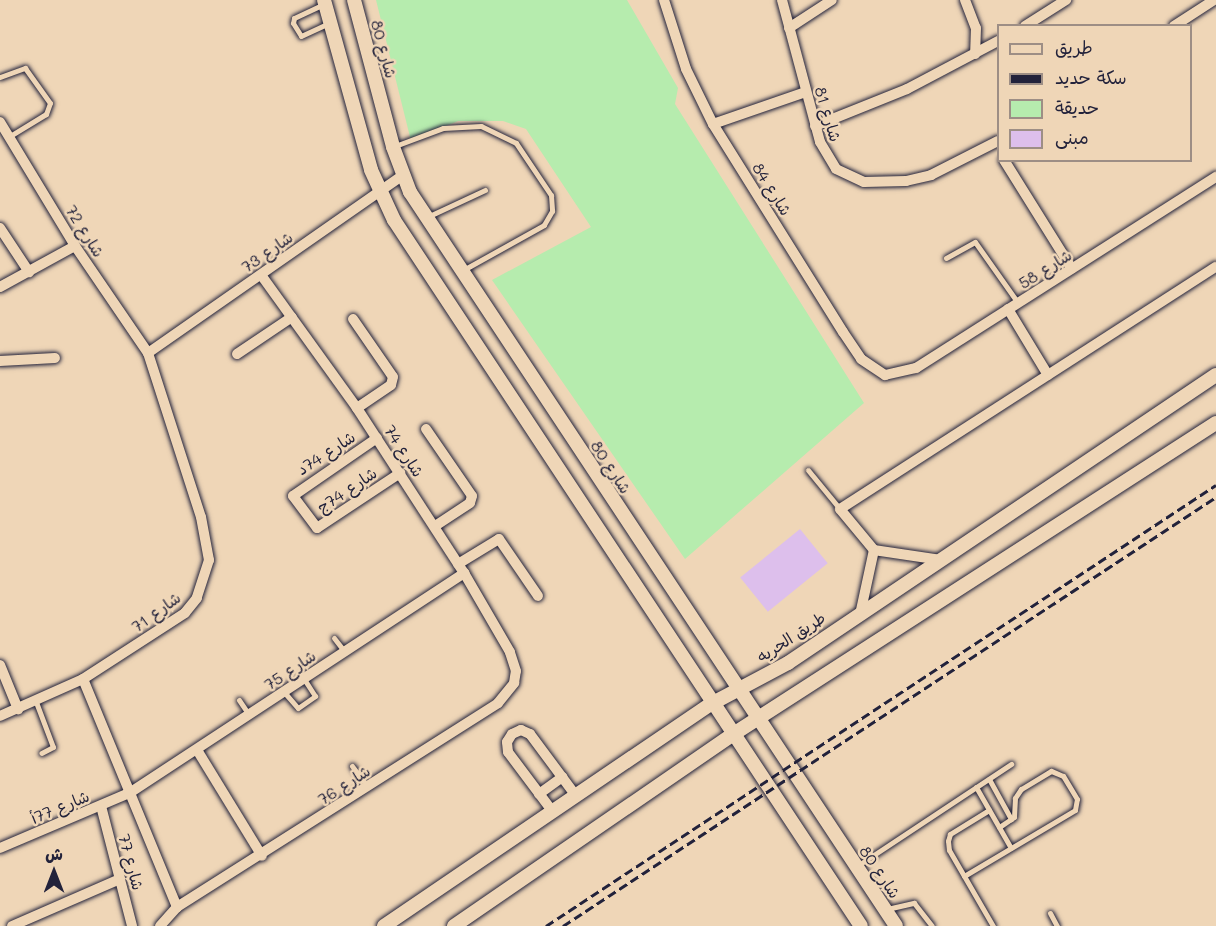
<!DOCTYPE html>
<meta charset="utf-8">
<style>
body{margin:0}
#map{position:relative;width:1216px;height:926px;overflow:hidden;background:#efd6b7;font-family:Mali,"Playpen Sans Arabic",sans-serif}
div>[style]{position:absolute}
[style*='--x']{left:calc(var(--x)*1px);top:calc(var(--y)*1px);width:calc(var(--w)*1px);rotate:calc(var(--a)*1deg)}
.green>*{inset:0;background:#b6ecae}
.building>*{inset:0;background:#ddbfec;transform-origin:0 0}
.roads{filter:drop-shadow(0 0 2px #22223b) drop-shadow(0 0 2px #22223b)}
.service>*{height:5px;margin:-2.5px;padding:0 2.5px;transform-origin:2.5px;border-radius:2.5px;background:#efd6b7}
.minor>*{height:10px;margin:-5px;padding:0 5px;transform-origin:5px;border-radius:5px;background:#efd6b7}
.tertiary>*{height:14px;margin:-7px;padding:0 7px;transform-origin:7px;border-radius:7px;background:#efd6b7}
.rail>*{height:3px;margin-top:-1.5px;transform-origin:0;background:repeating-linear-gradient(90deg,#22223b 0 9px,transparent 0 13.5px)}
span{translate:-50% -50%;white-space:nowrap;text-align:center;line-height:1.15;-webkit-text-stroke:5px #efd6b7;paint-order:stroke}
.street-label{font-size:16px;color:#22223b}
.legend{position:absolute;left:997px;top:24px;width:195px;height:138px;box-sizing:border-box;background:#efd6b7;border:2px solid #9d8e85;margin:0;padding:8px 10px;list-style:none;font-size:18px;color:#22223b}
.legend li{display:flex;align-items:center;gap:12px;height:30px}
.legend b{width:30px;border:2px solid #9d8e85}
.north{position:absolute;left:24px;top:842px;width:60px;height:60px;-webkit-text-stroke:4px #efd6b7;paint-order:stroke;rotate:0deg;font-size:16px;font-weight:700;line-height:24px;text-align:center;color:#22223b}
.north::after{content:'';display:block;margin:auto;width:21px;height:27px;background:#22223b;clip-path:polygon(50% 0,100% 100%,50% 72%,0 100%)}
</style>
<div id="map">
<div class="green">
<div style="clip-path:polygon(376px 0,627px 0,678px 88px,675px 104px,864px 403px,685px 559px,492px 280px,591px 227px,526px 129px,503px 121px,458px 121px,411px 141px)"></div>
</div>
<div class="building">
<div style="left:800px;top:529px;width:44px;height:77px;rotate:51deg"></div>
</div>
<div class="roads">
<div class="service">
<div style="--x:324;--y:4;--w:33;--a:155"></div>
<div style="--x:294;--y:18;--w:5;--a:101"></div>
<div style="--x:293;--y:23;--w:15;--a:58"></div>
<div style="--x:301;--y:36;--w:31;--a:-25"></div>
<div style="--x:0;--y:77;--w:27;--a:-20"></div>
<div style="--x:25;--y:68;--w:43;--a:54.5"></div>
<div style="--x:50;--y:103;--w:12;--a:110"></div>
<div style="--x:46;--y:114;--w:42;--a:148.6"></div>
<div style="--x:395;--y:146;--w:51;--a:-20.6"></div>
<div style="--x:443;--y:128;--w:38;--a:-3"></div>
<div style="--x:481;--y:126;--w:39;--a:26"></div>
<div style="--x:516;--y:143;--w:63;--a:56.1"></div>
<div style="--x:551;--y:195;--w:16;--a:86"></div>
<div style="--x:552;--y:211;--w:16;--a:120"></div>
<div style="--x:544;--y:225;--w:93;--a:150.9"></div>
<div style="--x:427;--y:217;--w:64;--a:-25"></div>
<div style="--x:946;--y:258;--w:33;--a:-29"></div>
<div style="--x:975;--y:242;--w:75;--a:54.8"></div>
<div style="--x:808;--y:470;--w:50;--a:50.6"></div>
<div style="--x:334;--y:638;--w:16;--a:52"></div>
<div style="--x:284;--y:692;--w:21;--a:49"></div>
<div style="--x:298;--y:708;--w:21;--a:-35"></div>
<div style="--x:315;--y:696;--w:20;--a:-123"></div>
<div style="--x:239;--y:700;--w:18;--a:56"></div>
<div style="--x:36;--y:702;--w:48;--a:69.3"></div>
<div style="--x:53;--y:747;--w:13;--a:153"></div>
<div style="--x:352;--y:766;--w:25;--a:53"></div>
<div style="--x:989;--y:779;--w:46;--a:61.2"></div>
<div style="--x:976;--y:787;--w:70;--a:60.2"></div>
<div style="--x:989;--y:810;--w:46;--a:148.4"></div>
<div style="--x:950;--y:834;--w:7;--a:106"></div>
<div style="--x:948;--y:841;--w:9;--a:84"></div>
<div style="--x:949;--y:850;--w:88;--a:59.9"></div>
<div style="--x:857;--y:866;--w:185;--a:-33.5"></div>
<div style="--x:964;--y:876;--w:129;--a:-30.7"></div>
<div style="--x:1075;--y:810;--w:11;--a:-80"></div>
<div style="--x:1077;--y:799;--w:27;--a:-121"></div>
<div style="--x:1063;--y:776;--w:13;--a:-157"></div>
<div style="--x:1051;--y:771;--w:35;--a:149"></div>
<div style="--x:1021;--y:789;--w:11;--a:124"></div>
<div style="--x:1015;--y:798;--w:19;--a:93"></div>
<div style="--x:1014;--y:817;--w:18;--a:146"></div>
<div style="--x:887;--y:909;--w:28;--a:-13"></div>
<div style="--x:914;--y:903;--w:29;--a:52"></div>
<div style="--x:1050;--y:913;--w:15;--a:62"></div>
</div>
<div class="minor">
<div style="--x:664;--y:0;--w:72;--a:72.3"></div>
<div style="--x:686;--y:69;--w:61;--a:63.9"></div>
<div style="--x:713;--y:124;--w:245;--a:58"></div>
<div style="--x:843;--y:332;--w:32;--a:56"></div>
<div style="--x:861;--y:359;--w:29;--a:34"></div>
<div style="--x:885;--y:375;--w:32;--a:-13"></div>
<div style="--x:916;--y:368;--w:356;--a:-32.5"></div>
<div style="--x:782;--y:0;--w:147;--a:75"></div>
<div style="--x:820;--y:142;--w:31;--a:59"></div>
<div style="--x:836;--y:169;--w:31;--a:25"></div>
<div style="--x:864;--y:182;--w:42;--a:-1.4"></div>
<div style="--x:906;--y:181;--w:26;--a:-13"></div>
<div style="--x:931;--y:175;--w:75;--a:-26.9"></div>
<div style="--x:965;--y:0;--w:30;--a:69"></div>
<div style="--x:976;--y:28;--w:26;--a:92"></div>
<div style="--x:1025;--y:26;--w:49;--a:-32.4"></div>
<div style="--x:1174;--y:26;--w:48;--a:-33"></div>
<div style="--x:789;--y:28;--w:51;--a:-33.1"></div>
<div style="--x:0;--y:122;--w:145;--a:58.8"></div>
<div style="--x:75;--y:246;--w:130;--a:55.7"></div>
<div style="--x:148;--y:353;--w:172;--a:72.1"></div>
<div style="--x:201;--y:517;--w:44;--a:79.5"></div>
<div style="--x:209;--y:560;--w:40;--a:108"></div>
<div style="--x:197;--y:598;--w:19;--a:129"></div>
<div style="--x:185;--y:613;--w:121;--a:147.1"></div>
<div style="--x:83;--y:679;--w:91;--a:156"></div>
<div style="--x:713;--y:124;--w:98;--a:-19"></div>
<div style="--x:815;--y:126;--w:99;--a:-21.9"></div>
<div style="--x:907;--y:89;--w:103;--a:-27.8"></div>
<div style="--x:1004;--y:160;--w:128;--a:58"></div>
<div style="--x:0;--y:228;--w:53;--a:56.6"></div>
<div style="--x:0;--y:287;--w:85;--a:-28.7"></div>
<div style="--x:1008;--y:309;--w:77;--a:58.8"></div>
<div style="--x:353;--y:319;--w:70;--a:55.4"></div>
<div style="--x:393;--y:377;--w:8;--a:104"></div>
<div style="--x:391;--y:385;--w:41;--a:145.9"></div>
<div style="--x:148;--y:353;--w:310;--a:-34.9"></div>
<div style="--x:237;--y:354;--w:66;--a:-33.9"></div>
<div style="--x:0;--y:361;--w:55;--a:-3.1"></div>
<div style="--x:426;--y:429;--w:81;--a:55.5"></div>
<div style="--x:472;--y:496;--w:7;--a:106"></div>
<div style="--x:470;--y:503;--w:42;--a:146.7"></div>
<div style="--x:377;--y:438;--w:102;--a:145.4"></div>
<div style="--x:293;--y:496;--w:40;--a:53"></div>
<div style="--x:317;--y:528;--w:100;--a:-33.5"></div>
<div style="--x:941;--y:560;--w:68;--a:-171.5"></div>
<div style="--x:874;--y:550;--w:53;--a:-129.7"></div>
<div style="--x:840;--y:509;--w:447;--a:-32.8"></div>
<div style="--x:458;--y:564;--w:48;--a:-31.4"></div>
<div style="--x:499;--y:539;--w:69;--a:55.6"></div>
<div style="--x:861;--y:610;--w:61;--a:-77.8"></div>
<div style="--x:0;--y:665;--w:48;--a:67.8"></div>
<div style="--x:83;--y:679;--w:247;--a:67.6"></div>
<div style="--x:197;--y:750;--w:124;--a:58.5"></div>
<div style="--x:539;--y:794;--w:29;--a:-36"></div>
<div style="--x:101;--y:806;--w:124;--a:75.5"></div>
<div style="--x:553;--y:812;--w:75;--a:-126.9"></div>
<div style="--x:508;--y:752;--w:10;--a:-96"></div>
<div style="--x:507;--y:742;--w:9;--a:-58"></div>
<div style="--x:512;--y:734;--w:10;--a:-24"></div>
<div style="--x:521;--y:730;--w:10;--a:24"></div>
<div style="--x:530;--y:734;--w:77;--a:53.4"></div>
<div style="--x:0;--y:848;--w:142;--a:-23.1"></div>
<div style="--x:131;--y:792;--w:399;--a:-33.3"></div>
<div style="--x:12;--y:926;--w:118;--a:-23.5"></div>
<div style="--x:160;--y:926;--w:25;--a:-48"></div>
<div style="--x:177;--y:907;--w:380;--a:-32.4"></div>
<div style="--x:498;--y:703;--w:26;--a:-51"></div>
<div style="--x:514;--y:683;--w:12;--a:-81"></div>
<div style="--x:516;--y:671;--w:20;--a:-108"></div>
<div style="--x:510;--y:652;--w:91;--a:-120.2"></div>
<div style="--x:464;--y:573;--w:197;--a:-123"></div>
<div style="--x:357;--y:408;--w:164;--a:-125.8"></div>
</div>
<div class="tertiary">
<div style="--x:324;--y:0;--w:176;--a:74.5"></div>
<div style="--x:371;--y:170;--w:55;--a:65.3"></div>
<div style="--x:394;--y:220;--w:846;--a:56.52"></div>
<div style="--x:354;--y:0;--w:152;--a:75.1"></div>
<div style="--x:393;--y:147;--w:48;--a:69.3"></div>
<div style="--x:410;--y:192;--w:880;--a:56.49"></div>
<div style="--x:384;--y:926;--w:395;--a:-34.2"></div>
<div style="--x:711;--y:704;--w:87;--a:-28"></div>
<div style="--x:788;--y:663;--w:516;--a:-33.94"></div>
<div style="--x:454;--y:926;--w:337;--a:-34.5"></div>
<div style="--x:732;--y:735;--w:576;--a:-32.81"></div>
</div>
</div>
<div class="rail">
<div style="--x:546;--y:926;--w:802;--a:-33.35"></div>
<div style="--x:563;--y:926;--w:781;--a:-33.3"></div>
</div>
<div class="street-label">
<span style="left:384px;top:49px;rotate:75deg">شارع 80</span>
<span style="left:828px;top:114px;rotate:73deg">شارع 81</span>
<span style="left:772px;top:189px;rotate:58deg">شارع 84</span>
<span style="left:85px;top:231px;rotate:58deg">شارع 72</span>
<span style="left:267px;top:252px;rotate:-35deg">شارع 73</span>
<span style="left:1045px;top:269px;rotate:-32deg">شارع 58</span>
<span style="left:404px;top:451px;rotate:57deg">شارع 74</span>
<span style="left:326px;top:453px;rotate:-33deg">شارع 74د</span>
<span style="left:611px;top:467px;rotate:57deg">شارع 80</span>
<span style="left:347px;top:490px;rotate:-34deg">شارع 74ج</span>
<span style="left:156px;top:612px;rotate:-36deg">شارع 71</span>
<span style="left:791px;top:637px;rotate:-33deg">طريق الحريه</span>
<span style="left:290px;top:670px;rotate:-34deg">شارع 75</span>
<span style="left:344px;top:785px;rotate:-33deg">شارع 76</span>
<span style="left:60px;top:807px;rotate:-23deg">شارع 77أ</span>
<span style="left:131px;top:862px;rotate:75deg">شارع 77</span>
<span style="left:880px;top:872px;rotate:56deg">شارع 80</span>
</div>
<ul class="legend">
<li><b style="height:8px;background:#efd6b7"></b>طريق</li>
<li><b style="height:8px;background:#22223b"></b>سكة حديد</li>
<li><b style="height:16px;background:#b6ecae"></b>حديقة</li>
<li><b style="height:16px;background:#ddbfec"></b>مبنى</li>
</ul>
<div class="north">ش</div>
</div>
